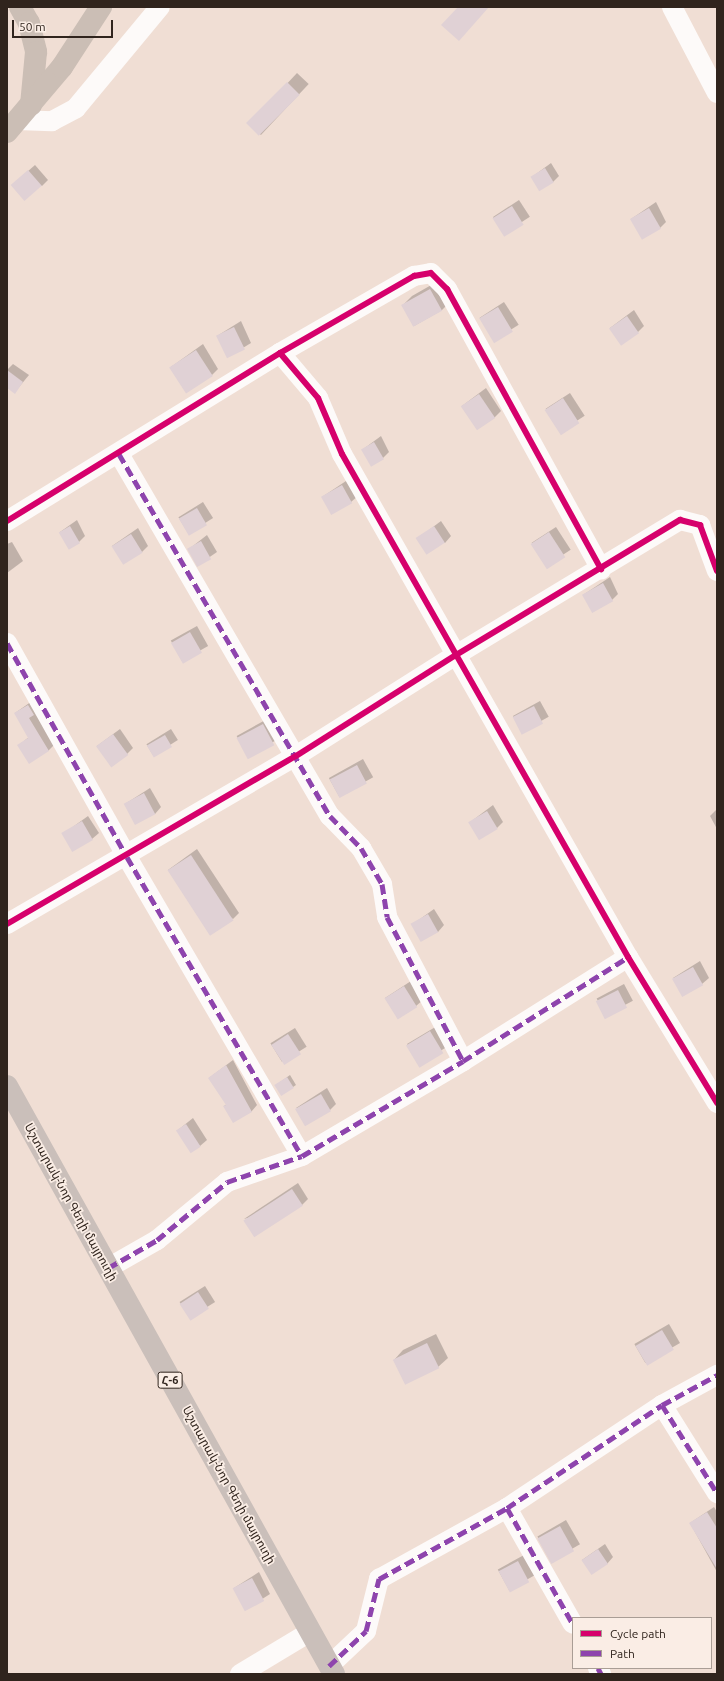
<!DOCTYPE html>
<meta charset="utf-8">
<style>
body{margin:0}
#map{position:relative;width:724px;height:1681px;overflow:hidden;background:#f0ded4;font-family:Ubuntu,"Noto Sans Armenian",sans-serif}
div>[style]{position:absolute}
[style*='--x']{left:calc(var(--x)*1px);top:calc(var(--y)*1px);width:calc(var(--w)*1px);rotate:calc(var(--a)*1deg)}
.shadow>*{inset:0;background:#0003;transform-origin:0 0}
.building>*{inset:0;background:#e0d1d5;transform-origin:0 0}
.minor>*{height:20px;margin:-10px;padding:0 10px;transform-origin:10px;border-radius:10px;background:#fdfaf9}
.major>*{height:22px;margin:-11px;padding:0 11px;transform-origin:11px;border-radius:11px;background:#cabfba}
.highway>*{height:22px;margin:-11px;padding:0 11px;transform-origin:11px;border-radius:11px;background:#cbbeb5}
.quiet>*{height:5px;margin-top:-2.5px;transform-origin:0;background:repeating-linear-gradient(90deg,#8e44ad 0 10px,transparent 0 15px)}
.cycleway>*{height:6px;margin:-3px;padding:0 3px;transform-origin:3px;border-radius:3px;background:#d6006c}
span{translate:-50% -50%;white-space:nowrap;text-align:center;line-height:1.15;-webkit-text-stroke:3.5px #faede5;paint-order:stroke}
.shield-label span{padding:1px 3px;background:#faede5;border:1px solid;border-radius:3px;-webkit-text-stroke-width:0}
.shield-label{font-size:11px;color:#30241d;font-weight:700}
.street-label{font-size:12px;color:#30241d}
.frame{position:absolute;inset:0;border:8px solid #30241d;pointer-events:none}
.legend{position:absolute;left:572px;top:1617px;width:140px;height:52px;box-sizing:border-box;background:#faede5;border:1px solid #a99d95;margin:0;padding:5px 7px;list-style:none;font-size:12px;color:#30241d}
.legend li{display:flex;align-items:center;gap:8px;height:20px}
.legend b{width:20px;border:1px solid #a99d95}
.scale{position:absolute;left:12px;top:20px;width:101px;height:18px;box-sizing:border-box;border:2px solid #30241d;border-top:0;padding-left:5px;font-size:12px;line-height:14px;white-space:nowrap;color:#30241d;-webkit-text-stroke:3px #faede5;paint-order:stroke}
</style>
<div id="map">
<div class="shadow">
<div style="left:297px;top:73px;width:16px;height:70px;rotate:43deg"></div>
<div style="clip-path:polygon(551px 163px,559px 176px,553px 182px,532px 177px)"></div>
<div style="clip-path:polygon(35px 165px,48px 180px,42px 186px,19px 179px)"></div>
<div style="left:519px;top:200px;width:20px;height:31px;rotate:57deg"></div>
<div style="clip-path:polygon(656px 202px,666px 222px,660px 228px,631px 219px)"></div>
<div style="clip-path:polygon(440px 280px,451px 301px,442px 310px,414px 326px,403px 305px,412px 296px)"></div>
<div style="left:504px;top:302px;width:27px;height:29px;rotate:57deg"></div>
<div style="clip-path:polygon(634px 310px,644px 326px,638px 332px,610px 328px)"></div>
<div style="clip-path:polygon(241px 321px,251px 343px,228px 357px,217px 336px)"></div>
<div style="clip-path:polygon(203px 344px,218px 369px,212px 375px,171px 367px)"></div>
<div style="clip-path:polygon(13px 364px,29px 375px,15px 392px,7px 387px,7px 370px)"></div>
<div style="clip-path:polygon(486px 388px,501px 411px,494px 418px,462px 406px)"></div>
<div style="left:570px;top:393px;width:27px;height:29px;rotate:57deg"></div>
<div style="clip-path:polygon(381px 436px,389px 452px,383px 458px,362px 450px)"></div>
<div style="clip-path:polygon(349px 479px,358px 496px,351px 502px,322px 497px)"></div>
<div style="left:203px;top:502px;width:19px;height:29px;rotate:58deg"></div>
<div style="clip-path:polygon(77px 520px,85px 536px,79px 542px,60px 532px)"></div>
<div style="clip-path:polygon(441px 521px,451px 536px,445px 543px,417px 539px)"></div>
<div style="left:556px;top:527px;width:27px;height:29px;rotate:57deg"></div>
<div style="clip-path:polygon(138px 528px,148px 546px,142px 552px,112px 546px)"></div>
<div style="clip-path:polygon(207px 535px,217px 552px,198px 565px,189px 549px)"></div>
<div style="clip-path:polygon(12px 542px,23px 561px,7px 573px,7px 544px)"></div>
<div style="clip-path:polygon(610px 577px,618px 594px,612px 600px,583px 595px)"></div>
<div style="left:197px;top:626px;width:23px;height:30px;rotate:61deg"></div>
<div style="clip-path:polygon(35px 699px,55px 744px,48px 751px,19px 745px,29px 737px,15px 713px)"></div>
<div style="left:540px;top:701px;width:18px;height:31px;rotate:61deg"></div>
<div style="left:269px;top:718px;width:23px;height:37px;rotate:61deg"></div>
<div style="clip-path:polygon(120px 729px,133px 748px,127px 754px,97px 746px)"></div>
<div style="left:171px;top:729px;width:13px;height:29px;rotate:58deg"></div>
<div style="left:363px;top:759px;width:21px;height:39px;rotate:61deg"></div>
<div style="clip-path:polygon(150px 788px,161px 807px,155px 814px,125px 804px)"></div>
<div style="clip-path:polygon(493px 805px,503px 822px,497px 828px,469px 823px)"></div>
<div style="clip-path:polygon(717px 809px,717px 829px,710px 816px)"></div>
<div style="clip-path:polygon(88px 816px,99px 833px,92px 839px,63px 834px)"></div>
<div style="clip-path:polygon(197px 849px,239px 913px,233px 919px,168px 870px)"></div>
<div style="clip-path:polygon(434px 909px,444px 925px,438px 932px,413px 924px)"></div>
<div style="clip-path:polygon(700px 961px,709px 978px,702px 984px,673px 978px)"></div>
<div style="clip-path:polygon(411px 981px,423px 1000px,416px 1006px,385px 998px)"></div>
<div style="left:624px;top:984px;width:19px;height:31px;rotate:62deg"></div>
<div style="left:437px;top:1026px;width:23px;height:35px;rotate:59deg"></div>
<div style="left:295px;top:1028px;width:22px;height:29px;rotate:58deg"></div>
<div style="clip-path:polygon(233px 1060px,257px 1105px,251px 1112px,224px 1106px,227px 1104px,209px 1078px)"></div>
<div style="clip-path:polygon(290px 1075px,296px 1085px,293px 1087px,276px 1085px)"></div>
<div style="clip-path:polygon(327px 1088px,336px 1104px,330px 1110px,296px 1108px)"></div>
<div style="clip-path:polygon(193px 1118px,207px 1140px,200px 1146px,178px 1130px)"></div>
<div style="clip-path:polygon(298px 1183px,308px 1199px,302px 1205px,244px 1219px)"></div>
<div style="left:205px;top:1286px;width:19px;height:30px;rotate:58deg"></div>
<div style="left:669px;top:1324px;width:22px;height:40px;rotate:60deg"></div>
<div style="clip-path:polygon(436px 1334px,448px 1358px,438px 1367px,394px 1360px,403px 1350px)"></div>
<div style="clip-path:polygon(714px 1507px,717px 1512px,717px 1572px,690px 1523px)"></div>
<div style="left:566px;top:1520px;width:28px;height:33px;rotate:60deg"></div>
<div style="clip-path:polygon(605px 1544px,613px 1557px,607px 1564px,582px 1560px)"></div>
<div style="left:524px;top:1555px;width:23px;height:30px;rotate:61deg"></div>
<div style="clip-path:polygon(259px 1572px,270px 1594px,245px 1610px,234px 1588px)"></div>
</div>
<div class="building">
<div style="clip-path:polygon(458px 7px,489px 7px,459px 41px,441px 25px)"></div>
<div style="left:287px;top:82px;width:18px;height:58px;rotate:45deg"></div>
<div style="left:545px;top:168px;width:17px;height:17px;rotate:59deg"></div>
<div style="left:28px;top:170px;width:21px;height:23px;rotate:49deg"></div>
<div style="left:512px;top:206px;width:22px;height:23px;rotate:58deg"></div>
<div style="left:649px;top:208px;width:24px;height:22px;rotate:60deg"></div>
<div style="left:430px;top:289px;width:25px;height:33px;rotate:61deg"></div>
<div style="left:498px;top:307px;width:29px;height:22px;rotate:59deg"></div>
<div style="left:627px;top:316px;width:21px;height:22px;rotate:55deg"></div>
<div style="left:234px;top:327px;width:25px;height:20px;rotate:64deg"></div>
<div style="left:196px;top:350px;width:31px;height:32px;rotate:57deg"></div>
<div style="clip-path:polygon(7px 370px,23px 382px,15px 394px,7px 388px)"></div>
<div style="left:479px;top:394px;width:29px;height:22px;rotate:56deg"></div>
<div style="left:563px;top:398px;width:30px;height:22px;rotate:57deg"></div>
<div style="left:374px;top:442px;width:20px;height:15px;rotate:60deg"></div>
<div style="left:342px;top:485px;width:21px;height:24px;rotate:61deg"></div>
<div style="left:197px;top:508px;width:20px;height:21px;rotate:60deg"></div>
<div style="left:70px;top:526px;width:20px;height:13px;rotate:60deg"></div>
<div style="left:434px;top:526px;width:20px;height:22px;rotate:57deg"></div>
<div style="left:549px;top:532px;width:30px;height:22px;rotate:57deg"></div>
<div style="left:131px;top:534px;width:22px;height:23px;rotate:58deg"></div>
<div style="left:201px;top:541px;width:21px;height:16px;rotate:61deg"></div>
<div style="left:603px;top:583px;width:21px;height:24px;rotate:61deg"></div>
<div style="left:190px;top:632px;width:24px;height:22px;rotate:60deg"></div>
<div style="clip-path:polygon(28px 705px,34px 715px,29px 718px,49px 751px,29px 764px,17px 745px,28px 738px,14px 713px)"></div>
<div style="left:534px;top:706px;width:20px;height:24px;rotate:63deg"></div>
<div style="left:263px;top:724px;width:24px;height:30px;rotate:62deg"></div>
<div style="left:113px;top:734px;width:26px;height:21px;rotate:54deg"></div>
<div style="left:165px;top:735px;width:14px;height:21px;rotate:60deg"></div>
<div style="left:357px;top:765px;width:21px;height:31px;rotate:62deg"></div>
<div style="left:144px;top:793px;width:24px;height:23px;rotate:62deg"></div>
<div style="left:487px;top:811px;width:21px;height:22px;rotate:59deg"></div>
<div style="left:82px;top:821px;width:22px;height:24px;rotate:60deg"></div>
<div style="left:191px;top:855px;width:78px;height:28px;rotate:57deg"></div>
<div style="left:428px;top:914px;width:21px;height:20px;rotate:61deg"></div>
<div style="left:693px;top:967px;width:21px;height:24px;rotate:61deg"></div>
<div style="left:404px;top:986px;width:25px;height:23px;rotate:58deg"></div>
<div style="left:618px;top:990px;width:20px;height:25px;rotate:63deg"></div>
<div style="left:430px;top:1031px;width:26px;height:28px;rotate:59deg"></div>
<div style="left:288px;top:1034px;width:24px;height:20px;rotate:57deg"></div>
<div style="clip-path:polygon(226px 1065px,252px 1112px,233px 1123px,223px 1106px,226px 1105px,208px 1078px)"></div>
<div style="left:287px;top:1077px;width:13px;height:15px;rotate:58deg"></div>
<div style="left:321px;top:1094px;width:20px;height:30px;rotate:60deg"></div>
<div style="left:186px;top:1124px;width:27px;height:12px;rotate:57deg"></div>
<div style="left:292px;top:1189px;width:20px;height:58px;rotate:57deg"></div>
<div style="left:198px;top:1292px;width:20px;height:22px;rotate:57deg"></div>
<div style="left:662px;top:1330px;width:23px;height:31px;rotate:59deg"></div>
<div style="left:427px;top:1343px;width:28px;height:38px;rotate:64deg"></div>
<div style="clip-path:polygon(707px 1512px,717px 1528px,717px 1569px,689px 1523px)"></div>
<div style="left:560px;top:1526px;width:29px;height:26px;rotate:61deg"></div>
<div style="left:598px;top:1549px;width:18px;height:20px;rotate:56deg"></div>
<div style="left:518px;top:1561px;width:24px;height:22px;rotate:62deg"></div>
<div style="left:252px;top:1578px;width:26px;height:22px;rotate:62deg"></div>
</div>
<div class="minor">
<div style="--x:672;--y:7;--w:97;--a:62.4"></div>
<div style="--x:17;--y:120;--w:35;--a:2"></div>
<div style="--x:52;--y:121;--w:27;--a:-28"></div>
<div style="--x:76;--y:108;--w:131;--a:-50.3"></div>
<div style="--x:280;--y:353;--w:59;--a:49.8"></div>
<div style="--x:318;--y:398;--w:61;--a:66.8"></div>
<div style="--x:342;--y:454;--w:579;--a:60.38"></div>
<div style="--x:628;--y:957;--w:171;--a:58.6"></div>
<div style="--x:119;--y:454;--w:419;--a:59.8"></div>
<div style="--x:330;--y:816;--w:45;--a:45.9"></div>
<div style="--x:361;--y:848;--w:42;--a:59.7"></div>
<div style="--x:382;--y:884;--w:33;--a:81"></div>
<div style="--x:387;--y:917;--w:163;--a:62.2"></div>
<div style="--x:7;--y:521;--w:321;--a:-31.6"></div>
<div style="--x:280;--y:353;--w:155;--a:-29.9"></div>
<div style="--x:414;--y:276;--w:17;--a:-10"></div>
<div style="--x:431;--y:273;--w:23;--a:45"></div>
<div style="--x:447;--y:289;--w:320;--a:61.2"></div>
<div style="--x:7;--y:643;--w:245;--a:60.7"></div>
<div style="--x:127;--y:857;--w:346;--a:59.7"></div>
<div style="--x:7;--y:924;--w:334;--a:-30.2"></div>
<div style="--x:296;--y:756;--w:189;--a:-32.3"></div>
<div style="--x:456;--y:655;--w:262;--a:-31.1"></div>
<div style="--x:680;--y:520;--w:21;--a:14"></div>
<div style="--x:700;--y:525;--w:49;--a:69.7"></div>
<div style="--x:108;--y:1268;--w:56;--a:-29.7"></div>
<div style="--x:157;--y:1240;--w:91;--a:-39.6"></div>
<div style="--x:227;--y:1182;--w:79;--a:-19.1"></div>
<div style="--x:302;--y:1156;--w:187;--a:-30.5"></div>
<div style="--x:463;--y:1061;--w:195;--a:-32.2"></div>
<div style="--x:662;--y:1405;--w:104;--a:58"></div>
<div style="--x:507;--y:1508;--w:133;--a:60.4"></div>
<div style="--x:329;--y:1666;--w:51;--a:-43.4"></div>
<div style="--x:366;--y:1631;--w:54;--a:-76"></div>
<div style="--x:379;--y:1579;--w:146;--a:-29"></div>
<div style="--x:507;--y:1508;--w:186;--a:-33.6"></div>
<div style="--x:662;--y:1405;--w:63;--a:-28.6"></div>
<div style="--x:598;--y:1668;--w:7;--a:63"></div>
<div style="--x:240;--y:1674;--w:82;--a:-31"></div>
</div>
<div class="major">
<div style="--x:7;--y:1086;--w:673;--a:60.92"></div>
</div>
<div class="highway">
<div style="--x:20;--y:7;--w:18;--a:61"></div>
<div style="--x:29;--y:23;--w:30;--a:76"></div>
<div style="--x:36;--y:52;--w:53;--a:95.4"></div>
<div style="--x:7;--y:132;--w:85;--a:-49.8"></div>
<div style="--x:62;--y:67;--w:72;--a:-57"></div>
</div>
<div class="quiet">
<div style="--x:119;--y:454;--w:419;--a:59.8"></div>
<div style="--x:330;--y:816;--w:45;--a:45.9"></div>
<div style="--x:361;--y:848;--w:42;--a:59.7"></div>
<div style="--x:382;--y:884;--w:33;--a:81"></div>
<div style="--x:387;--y:917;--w:163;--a:62.2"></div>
<div style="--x:7;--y:643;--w:245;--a:60.7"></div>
<div style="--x:127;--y:857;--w:346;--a:59.7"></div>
<div style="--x:108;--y:1268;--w:56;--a:-29.7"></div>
<div style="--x:157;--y:1240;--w:91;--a:-39.6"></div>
<div style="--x:227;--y:1182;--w:79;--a:-19.1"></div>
<div style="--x:302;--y:1156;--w:187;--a:-30.5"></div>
<div style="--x:463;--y:1061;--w:195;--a:-32.2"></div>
<div style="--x:662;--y:1405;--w:104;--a:58"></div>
<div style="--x:507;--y:1508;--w:133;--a:60.4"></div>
<div style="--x:329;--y:1666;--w:51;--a:-43.4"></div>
<div style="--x:366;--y:1631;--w:54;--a:-76"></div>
<div style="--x:379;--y:1579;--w:146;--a:-29"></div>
<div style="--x:507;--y:1508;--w:186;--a:-33.6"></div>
<div style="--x:662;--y:1405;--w:63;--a:-28.6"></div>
<div style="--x:598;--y:1668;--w:7;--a:63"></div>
</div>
<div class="cycleway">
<div style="--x:280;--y:353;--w:59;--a:49.8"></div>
<div style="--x:318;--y:398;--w:61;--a:66.8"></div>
<div style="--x:342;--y:454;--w:579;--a:60.38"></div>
<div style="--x:628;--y:957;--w:171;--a:58.6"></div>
<div style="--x:7;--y:521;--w:321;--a:-31.6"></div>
<div style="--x:280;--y:353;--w:155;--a:-29.9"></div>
<div style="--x:414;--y:276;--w:17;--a:-10"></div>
<div style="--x:431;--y:273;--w:23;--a:45"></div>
<div style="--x:447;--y:289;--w:320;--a:61.2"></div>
<div style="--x:7;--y:924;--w:334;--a:-30.2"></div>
<div style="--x:296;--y:756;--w:189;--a:-32.3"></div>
<div style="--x:456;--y:655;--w:262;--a:-31.1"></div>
<div style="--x:680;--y:520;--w:21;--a:14"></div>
<div style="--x:700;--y:525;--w:49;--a:69.7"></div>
</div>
<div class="shield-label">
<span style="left:170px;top:1380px">Հ-6</span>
</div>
<div class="street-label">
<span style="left:71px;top:1202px;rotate:61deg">Աշտարակ-Նոր Գեղի մայրուղի</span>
<span style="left:229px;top:1485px;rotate:61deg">Աշտարակ-Նոր Գեղի մայրուղի</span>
</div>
<div class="frame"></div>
<ul class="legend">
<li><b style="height:5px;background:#d6006c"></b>Cycle path</li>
<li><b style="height:5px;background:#8e44ad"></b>Path</li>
</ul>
<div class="scale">50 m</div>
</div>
